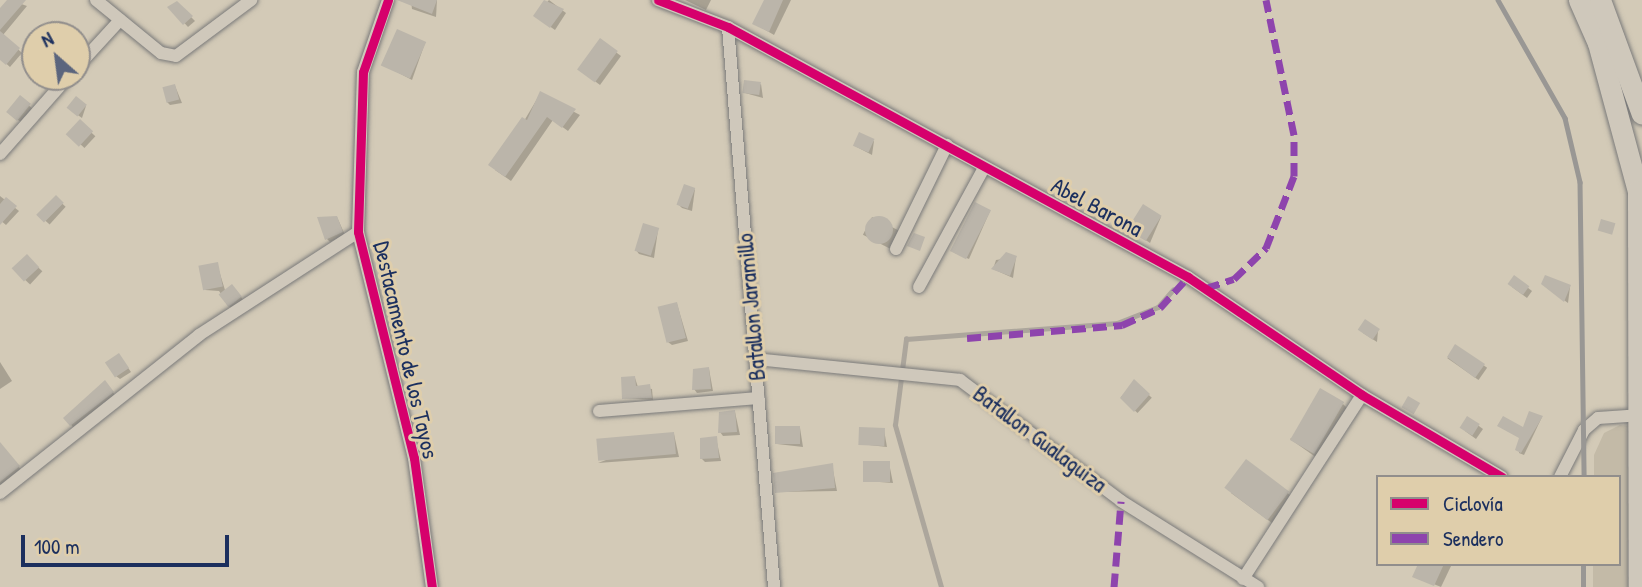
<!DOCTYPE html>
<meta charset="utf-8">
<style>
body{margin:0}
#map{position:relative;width:1642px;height:587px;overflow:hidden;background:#d3cab7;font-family:"Patrick Hand",sans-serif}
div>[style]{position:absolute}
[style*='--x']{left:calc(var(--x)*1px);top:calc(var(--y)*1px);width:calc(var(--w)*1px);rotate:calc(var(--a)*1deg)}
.built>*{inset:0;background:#c3baa7}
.shadow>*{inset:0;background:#0003;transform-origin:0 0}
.stream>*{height:4.5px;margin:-2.25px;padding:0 2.25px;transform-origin:2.25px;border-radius:2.25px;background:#aca69c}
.building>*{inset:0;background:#bbb5aa;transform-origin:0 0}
.round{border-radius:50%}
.roads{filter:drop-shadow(0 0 2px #7a7a7a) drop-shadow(0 0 2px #7a7a7a)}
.street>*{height:12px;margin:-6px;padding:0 6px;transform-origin:6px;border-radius:6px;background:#cfc8bb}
.primary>*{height:21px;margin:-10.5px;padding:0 10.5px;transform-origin:10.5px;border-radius:10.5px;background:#cfc8bb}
.rail>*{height:4.5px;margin:-2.25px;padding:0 2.25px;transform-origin:2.25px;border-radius:2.25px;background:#999794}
.quiet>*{height:7px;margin-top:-3.5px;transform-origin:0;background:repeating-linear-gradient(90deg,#8e44ad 0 14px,transparent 0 21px)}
.cycleway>*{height:9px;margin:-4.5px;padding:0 4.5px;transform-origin:4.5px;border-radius:4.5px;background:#d6006c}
span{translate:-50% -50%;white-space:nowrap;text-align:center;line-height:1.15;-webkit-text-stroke:6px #dfceab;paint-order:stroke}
.street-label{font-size:23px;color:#1b2f5e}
.legend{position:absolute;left:1376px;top:475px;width:245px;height:91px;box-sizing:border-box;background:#dfceab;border:2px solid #918e8c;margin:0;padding:9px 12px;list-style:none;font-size:21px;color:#1b2f5e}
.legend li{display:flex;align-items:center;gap:14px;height:35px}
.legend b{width:35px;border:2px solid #918e8c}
.north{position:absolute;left:21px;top:21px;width:70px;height:70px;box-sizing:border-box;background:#dfceab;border:2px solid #918e8c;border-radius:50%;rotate:332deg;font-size:19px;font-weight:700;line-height:28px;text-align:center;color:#1b2f5e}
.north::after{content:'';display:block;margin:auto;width:24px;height:32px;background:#5b657d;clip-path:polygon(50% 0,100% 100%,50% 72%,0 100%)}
.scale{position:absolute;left:21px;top:535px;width:208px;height:32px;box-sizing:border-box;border:4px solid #1b2f5e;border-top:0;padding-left:9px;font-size:21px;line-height:24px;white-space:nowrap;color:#1b2f5e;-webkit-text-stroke:5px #dfceab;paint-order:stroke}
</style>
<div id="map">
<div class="built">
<div style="clip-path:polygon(1620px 425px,1633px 426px,1633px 587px,1593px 587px,1593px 564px,1619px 564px,1619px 477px,1594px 477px,1594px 455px,1604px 433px)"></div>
</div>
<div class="shadow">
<div style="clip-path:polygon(10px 0,27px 6px,3px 35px,22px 53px,10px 67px,0 58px,0 11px)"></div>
<div style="clip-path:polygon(411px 0,437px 0,436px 17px,412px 9px)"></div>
<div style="clip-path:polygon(549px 0,566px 13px,555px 30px,535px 16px)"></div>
<div style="clip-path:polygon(685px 0,711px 0,706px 10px)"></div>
<div style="clip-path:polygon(766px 0,791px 0,774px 35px,755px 24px)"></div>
<div style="clip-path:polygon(177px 3px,195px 21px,188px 27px,170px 7px)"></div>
<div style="clip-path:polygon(601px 41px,621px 56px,600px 85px,584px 73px)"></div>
<div style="clip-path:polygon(425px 43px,412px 80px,382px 64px)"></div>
<div style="clip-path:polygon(761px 84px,763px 98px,745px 93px)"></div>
<div style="clip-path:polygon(175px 86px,182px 103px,170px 105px,167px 102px)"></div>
<div style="clip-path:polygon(540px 94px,580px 115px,568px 131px,553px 120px,511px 181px,495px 170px)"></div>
<div style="left:20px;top:98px;width:17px;height:18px;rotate:40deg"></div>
<div style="clip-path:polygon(86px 106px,82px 118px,72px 111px)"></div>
<div style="left:80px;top:122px;width:21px;height:16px;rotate:43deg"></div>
<div style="clip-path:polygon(874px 141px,872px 155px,855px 146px)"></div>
<div style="clip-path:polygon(695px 189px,692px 211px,682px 208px,679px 205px)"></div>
<div style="clip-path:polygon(0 196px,19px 211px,6px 225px,0 220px)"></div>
<div style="left:56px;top:198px;width:13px;height:24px;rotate:42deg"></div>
<div style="clip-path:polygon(990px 211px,969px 259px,955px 253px,951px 250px)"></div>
<div style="clip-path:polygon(337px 217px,345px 235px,330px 242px,327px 239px)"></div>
<div style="left:872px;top:217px;width:30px;height:20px;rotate:27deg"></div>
<div style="clip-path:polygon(1161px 217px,1150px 243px,1129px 229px)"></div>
<div style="clip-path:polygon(658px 230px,654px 258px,639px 254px,636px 250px)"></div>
<div style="left:27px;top:257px;width:21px;height:18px;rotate:43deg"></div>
<div style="clip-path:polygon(1016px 257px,1013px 278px,993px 269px,996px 260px)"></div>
<div style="clip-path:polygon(217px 264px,225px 290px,236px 290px,244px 301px,231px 309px,219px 291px,205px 290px)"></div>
<div style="clip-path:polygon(1514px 277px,1532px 291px,1527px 298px,1512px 287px)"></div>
<div style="clip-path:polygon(1570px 287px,1568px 303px,1547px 288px)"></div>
<div style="clip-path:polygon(677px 304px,688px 341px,672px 345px,668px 342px)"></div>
<div style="clip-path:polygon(1378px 331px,1377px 342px,1363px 333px)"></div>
<div style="left:1456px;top:346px;width:38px;height:15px;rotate:35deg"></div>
<div style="clip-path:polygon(122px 359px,131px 372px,120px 379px,116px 376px)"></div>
<div style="clip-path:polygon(0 362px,12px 381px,0 389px)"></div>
<div style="clip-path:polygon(709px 369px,713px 391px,697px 393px,694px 389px)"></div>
<div style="clip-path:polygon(635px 378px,638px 387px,652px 389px,653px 400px,624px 398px)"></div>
<div style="left:1135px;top:382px;width:23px;height:21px;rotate:43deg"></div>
<div style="left:108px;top:386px;width:11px;height:53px;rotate:52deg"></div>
<div style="clip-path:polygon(1343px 404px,1348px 409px,1317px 458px,1290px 439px)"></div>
<div style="clip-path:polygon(735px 412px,740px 435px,723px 436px,720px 432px)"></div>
<div style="clip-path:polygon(1542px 417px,1524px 455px,1519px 453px,1524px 430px)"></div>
<div style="clip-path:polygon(1468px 418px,1483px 429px,1476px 439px,1465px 431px)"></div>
<div style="clip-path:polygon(800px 428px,803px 447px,777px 444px)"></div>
<div style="clip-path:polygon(884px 430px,887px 447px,860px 444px)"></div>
<div style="clip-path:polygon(674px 434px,679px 457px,598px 463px)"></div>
<div style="clip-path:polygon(716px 438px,721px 461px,705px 462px,701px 458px)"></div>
<div style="clip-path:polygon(0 446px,24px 473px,4px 488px,0 484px)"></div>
<div style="clip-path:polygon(1246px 461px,1294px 498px,1276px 526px,1231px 493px)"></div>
<div style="clip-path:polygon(889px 463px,893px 483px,866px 481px)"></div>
<div style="clip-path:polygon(832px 465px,837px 491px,777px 492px)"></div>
<div style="clip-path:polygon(1420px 564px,1452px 564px,1441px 587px,1414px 576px)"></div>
</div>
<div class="stream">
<div style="--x:941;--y:587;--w:168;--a:-105.9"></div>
<div style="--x:895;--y:425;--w:87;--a:-82.7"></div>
<div style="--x:906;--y:339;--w:212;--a:-4.3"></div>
<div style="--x:1117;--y:323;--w:44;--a:-21.3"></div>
<div style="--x:1158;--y:307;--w:23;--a:-49"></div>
</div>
<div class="building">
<div style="clip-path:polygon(7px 0,26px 0,0 30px,0 8px)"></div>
<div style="clip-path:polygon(397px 0,437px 0,432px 14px)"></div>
<div style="clip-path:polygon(544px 0,564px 9px,550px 28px,533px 16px)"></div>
<div style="clip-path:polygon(764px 0,783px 0,769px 32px,752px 24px)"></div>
<div style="clip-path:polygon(177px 1px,193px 16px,183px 25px,167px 7px)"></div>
<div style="left:397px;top:29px;width:32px;height:40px;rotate:24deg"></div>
<div style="clip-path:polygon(0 31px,20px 48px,6px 65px,0 60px)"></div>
<div style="left:600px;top:38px;width:22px;height:39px;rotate:36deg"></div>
<div style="left:744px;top:80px;width:17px;height:13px;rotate:7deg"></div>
<div style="left:175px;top:84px;width:16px;height:13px;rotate:75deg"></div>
<div style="clip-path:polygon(540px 91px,576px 109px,562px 128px,547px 117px,505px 177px,488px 165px,522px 117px,527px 120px)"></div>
<div style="left:20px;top:95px;width:14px;height:22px;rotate:39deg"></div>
<div style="left:76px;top:96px;width:14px;height:15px;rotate:39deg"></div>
<div style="left:80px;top:119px;width:18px;height:21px;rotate:43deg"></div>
<div style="left:859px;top:132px;width:17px;height:15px;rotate:24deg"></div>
<div style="left:684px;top:184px;width:12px;height:22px;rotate:20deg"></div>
<div style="left:56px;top:195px;width:11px;height:28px;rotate:45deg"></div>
<div style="clip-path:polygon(6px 197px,17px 206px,0 225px,0 204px)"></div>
<div style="left:975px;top:202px;width:18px;height:55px;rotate:27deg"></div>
<div style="left:1143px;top:204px;width:22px;height:30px;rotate:32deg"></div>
<div style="clip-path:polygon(337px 216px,343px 232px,325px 240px,317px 217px)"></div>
<div class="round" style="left:865px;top:216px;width:28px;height:28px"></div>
<div style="left:1601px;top:219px;width:15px;height:12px;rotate:16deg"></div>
<div style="left:643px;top:223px;width:17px;height:29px;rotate:17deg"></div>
<div style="clip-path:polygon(914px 233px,925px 237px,920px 251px,907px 246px)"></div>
<div style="clip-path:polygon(1006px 252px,1017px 256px,1010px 276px,991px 269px)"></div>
<div style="left:27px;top:254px;width:18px;height:21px;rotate:47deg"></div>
<div style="left:218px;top:262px;width:25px;height:20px;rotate:79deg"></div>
<div style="left:1514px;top:275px;width:19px;height:11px;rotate:36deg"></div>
<div style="clip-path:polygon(1545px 275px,1571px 285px,1564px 302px,1541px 284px)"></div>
<div style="left:232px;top:284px;width:16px;height:17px;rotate:52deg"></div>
<div style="left:677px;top:302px;width:37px;height:20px;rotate:76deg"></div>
<div style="left:1365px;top:319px;width:18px;height:13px;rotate:34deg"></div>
<div style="clip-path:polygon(1455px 344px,1485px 364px,1475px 378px,1447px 357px)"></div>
<div style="left:119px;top:353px;width:18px;height:17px;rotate:56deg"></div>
<div style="clip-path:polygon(709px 367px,711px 389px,692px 390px,693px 369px)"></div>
<div style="clip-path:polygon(635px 376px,636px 386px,650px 384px,652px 398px,622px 399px,621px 377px)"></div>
<div style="clip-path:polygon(1134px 379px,1150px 394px,1134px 412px,1120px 398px)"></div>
<div style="clip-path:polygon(105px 380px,114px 392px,70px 426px,63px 418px)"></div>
<div style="left:1320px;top:388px;width:28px;height:60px;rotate:30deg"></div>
<div style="left:1408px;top:396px;width:14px;height:13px;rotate:30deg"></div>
<div style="clip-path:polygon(735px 410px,737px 432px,718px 433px,719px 412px)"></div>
<div style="clip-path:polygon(1529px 411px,1543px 416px,1521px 453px,1515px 450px,1519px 438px,1497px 426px,1503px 416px,1523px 427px)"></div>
<div style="left:1467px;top:416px;width:15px;height:14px;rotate:32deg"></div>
<div style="left:775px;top:426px;width:25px;height:18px"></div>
<div style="left:859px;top:427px;width:26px;height:18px;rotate:2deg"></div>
<div style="left:674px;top:432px;width:22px;height:78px;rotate:85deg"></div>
<div style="clip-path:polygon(717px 436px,719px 458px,700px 459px,700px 438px)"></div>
<div style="clip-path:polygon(0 442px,20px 466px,0 482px)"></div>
<div style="left:1246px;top:459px;width:54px;height:36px;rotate:37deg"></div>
<div style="left:863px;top:461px;width:27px;height:21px"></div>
<div style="clip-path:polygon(833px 463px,835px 488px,775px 493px,773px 473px)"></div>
<div style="clip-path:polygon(1418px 564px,1444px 564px,1434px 586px,1412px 577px)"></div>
</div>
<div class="roads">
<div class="street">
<div style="--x:96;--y:0;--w:84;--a:39.2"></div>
<div style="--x:161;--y:53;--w:15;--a:11"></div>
<div style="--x:176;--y:56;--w:94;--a:-36.7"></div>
<div style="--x:388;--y:0;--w:76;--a:109.1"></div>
<div style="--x:363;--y:72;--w:160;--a:91.8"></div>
<div style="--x:358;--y:232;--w:233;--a:76.1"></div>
<div style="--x:414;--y:458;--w:130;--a:82.1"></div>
<div style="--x:658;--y:0;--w:75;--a:21.1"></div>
<div style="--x:728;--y:27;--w:524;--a:28.52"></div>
<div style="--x:1188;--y:277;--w:210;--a:34.1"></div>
<div style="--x:1362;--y:395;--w:162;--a:30.4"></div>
<div style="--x:728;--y:27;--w:562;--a:85.3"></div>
<div style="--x:77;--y:67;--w:64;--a:-47.5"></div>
<div style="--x:0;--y:154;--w:103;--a:-48.6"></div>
<div style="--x:896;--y:249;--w:116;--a:-63.9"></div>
<div style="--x:919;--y:287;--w:136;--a:-61.4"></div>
<div style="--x:755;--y:359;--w:206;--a:5.8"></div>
<div style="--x:960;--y:380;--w:201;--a:36.9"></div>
<div style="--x:1121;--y:501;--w:162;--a:32.1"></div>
<div style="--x:599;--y:411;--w:160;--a:-4.7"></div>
<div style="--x:1560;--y:477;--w:53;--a:-62.9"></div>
<div style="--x:1584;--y:430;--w:18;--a:-41"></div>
<div style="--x:1598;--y:418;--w:44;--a:-3.9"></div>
<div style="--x:0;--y:493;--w:254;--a:-38.4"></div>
<div style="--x:199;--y:335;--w:189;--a:-32.9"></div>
<div style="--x:1243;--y:579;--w:219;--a:-57.1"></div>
</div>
<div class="primary">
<div style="--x:1579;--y:0;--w:47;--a:66.2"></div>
<div style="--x:1598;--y:43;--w:153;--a:74.9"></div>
<div style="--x:1638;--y:191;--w:396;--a:89.9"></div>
<div style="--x:1600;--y:0;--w:121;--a:69.8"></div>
</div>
</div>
<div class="rail">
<div style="--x:1498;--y:0;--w:136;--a:60.4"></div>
<div style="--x:1565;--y:118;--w:66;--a:76.8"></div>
<div style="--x:1580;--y:182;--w:295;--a:89.2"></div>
<div style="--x:1583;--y:587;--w:23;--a:-90"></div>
</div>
<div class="quiet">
<div style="--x:1206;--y:288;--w:29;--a:-18"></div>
<div style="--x:1234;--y:279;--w:45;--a:-44.1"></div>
<div style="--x:1266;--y:248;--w:77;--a:-68.7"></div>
<div style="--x:1294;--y:176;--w:41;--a:-90"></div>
<div style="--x:1294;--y:135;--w:138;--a:-101.7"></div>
<div style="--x:967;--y:338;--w:156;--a:-4.8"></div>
<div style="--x:1122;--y:325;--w:42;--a:-24.1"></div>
<div style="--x:1160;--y:308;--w:42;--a:-47.9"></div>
<div style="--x:1114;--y:587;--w:86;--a:-85.3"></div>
</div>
<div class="cycleway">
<div style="--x:388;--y:0;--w:76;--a:109.1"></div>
<div style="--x:363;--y:72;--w:160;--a:91.8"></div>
<div style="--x:358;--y:232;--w:233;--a:76.1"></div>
<div style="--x:414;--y:458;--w:130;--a:82.1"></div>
<div style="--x:658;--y:0;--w:75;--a:21.1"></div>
<div style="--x:728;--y:27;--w:524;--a:28.52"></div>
<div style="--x:1188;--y:277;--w:210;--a:34.1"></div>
<div style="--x:1362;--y:395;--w:162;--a:30.4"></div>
</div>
<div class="street-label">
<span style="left:1097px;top:207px;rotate:28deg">Abel Barona</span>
<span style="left:751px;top:307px;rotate:-95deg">Batallon Jaramillo</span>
<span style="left:406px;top:350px;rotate:77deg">Destacamento de los Tayos</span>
<span style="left:1040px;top:439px;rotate:37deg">Batallon Gualaguiza</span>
</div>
<ul class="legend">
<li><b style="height:9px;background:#d6006c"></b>Ciclovía</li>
<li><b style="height:9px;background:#8e44ad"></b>Sendero</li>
</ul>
<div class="north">N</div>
<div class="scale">100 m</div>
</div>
